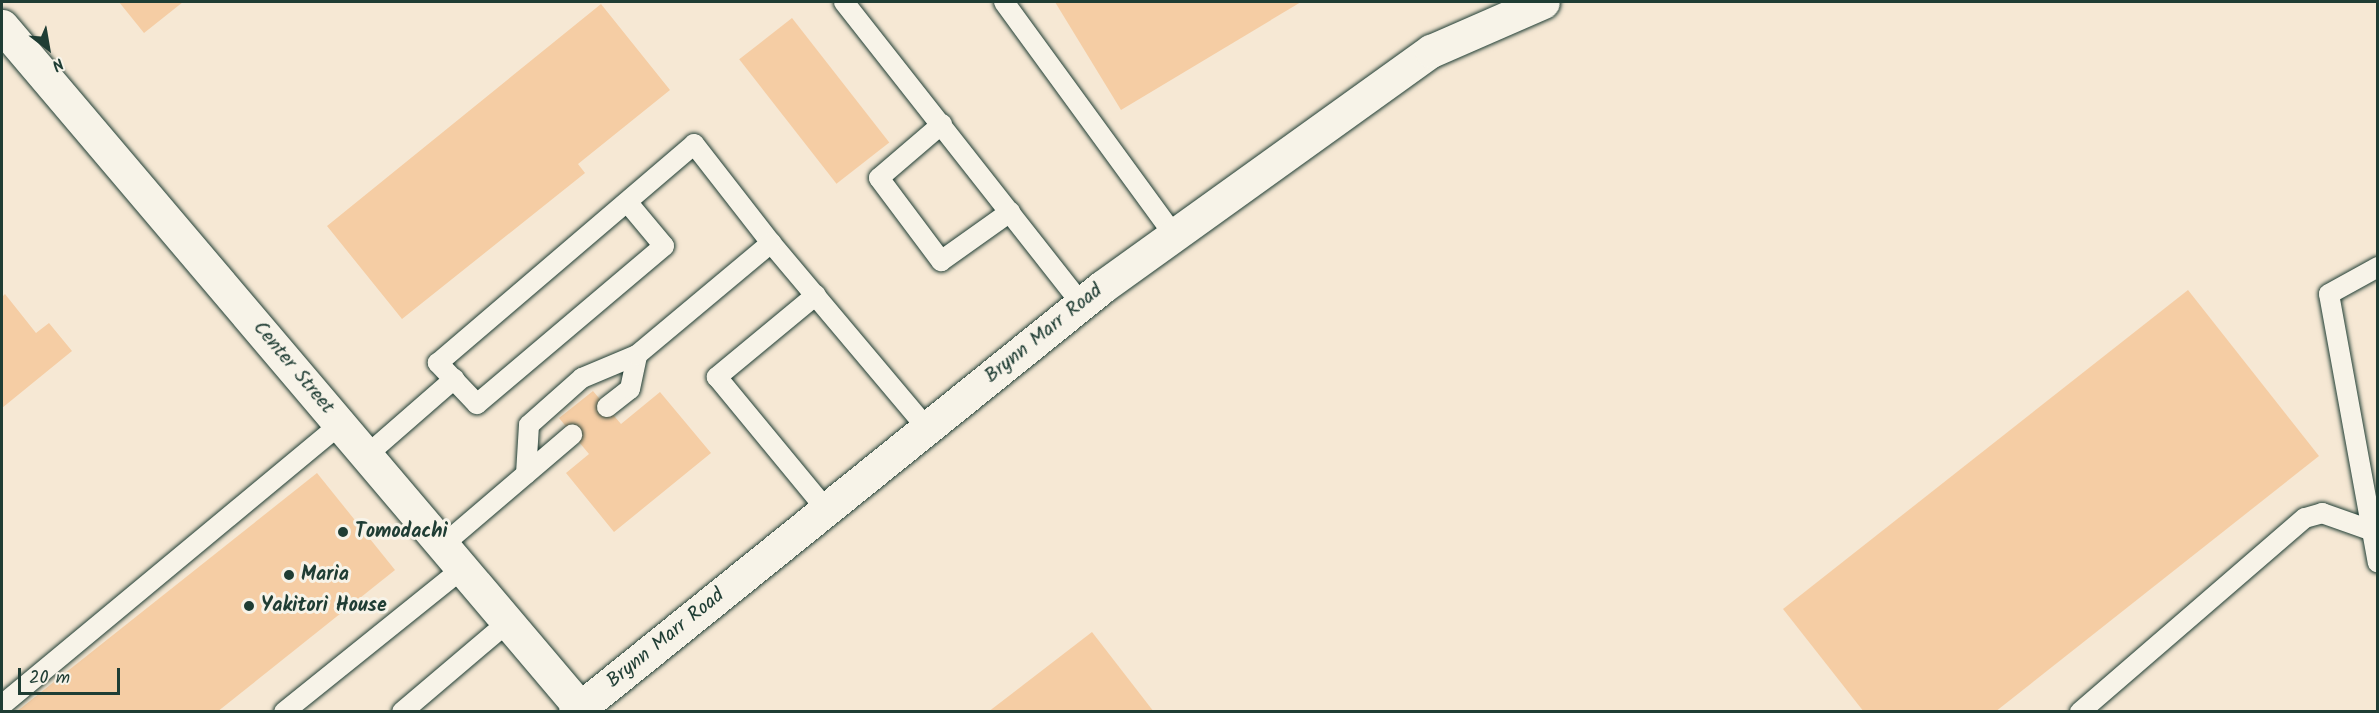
<!DOCTYPE html>
<style>
body{margin:0}
#map{position:relative;width:2379px;height:713px;overflow:hidden;background:#f7f3e8;font-family:Kalam,sans-serif}
div>[style]{position:absolute}
[style*='--x']{left:calc(var(--x)*1px);top:calc(var(--y)*1px);width:calc(var(--w)*1px);rotate:calc(var(--a)*1deg)}
.built>*{inset:0;background:#f6e8d4;transform-origin:0 0}
.building>*{inset:0;background:#f5cda4;transform-origin:0 0}
.roads{filter:drop-shadow(0 0 2px #1f3d34) drop-shadow(0 0 2px #1f3d34)}
.lane>*{height:20px;margin:-10px;padding:0 10px;transform-origin:10px;border-radius:10px;background:#f7f3e8}
.street>*{height:33px;margin:-16.5px;padding:0 16.5px;transform-origin:16.5px;border-radius:16.5px;background:#f7f3e8}
.secondary>*{height:33px;margin:-16.5px;padding:0 16.5px;transform-origin:16.5px;border-radius:16.5px;background:#f7f3e8}
.dots>*{width:16px;height:16px;translate:-50% -50%;box-sizing:border-box;border:3px solid #f7f3e8;border-radius:50%}
span{translate:-50% -50%;white-space:nowrap;text-align:center;line-height:1.15;-webkit-text-stroke:6px #f7f3e8;paint-order:stroke}
.street-label{font-size:20px;color:#1f3d34}
.poi-label{font-size:20px;color:#1f3d34;font-weight:700}
.left{translate:0 -50%;text-align:left}
.frame{position:absolute;inset:0;border:3px solid #1f3d34;pointer-events:none}
.north{position:absolute;left:18px;top:18px;width:60px;height:60px;-webkit-text-stroke:4px #f7f3e8;paint-order:stroke;rotate:149deg;font-size:16px;font-weight:700;line-height:24px;text-align:center;color:#1f3d34}
.north::after{content:'';display:block;margin:auto;width:21px;height:27px;background:#1f3d34;clip-path:polygon(50% 0,100% 100%,50% 72%,0 100%)}
.scale{position:absolute;left:18px;top:668px;width:102px;height:27px;box-sizing:border-box;border:3px solid #1f3d34;border-top:0;padding-left:8px;font-size:18px;line-height:21px;white-space:nowrap;color:#1f3d34;-webkit-text-stroke:4px #f7f3e8;paint-order:stroke}
</style>
<div id="map">
<div class="built">
<div style="left:2px;top:2px;width:2375px;height:709px"></div>
</div>
<div class="building">
<div style="clip-path:polygon(119px 2px,183px 2px,144px 33px)"></div>
<div style="clip-path:polygon(1055px 2px,1301px 2px,1121px 110px)"></div>
<div style="clip-path:polygon(601px 4px,670px 90px,578px 164px,585px 173px,402px 319px,327px 226px)"></div>
<div style="left:792px;top:18px;width:158px;height:67px;rotate:52deg"></div>
<div style="clip-path:polygon(2188px 290px,2319px 456px,1995px 712px,1864px 712px,1783px 609px)"></div>
<div style="clip-path:polygon(5px 294px,36px 333px,49px 323px,72px 351px,2px 408px,2px 297px)"></div>
<div style="clip-path:polygon(593px 391px,621px 424px,660px 392px,711px 453px,614px 532px,566px 473px,589px 454px,559px 418px)"></div>
<div style="clip-path:polygon(317px 473px,395px 570px,217px 712px,16px 712px)"></div>
<div style="clip-path:polygon(1092px 632px,1154px 712px,988px 712px)"></div>
</div>
<div class="roads">
<div class="lane">
<div style="--x:844;--y:2;--w:383;--a:51.8"></div>
<div style="--x:1004;--y:2;--w:288;--a:53.9"></div>
<div style="--x:942;--y:124;--w:83;--a:139.4"></div>
<div style="--x:879;--y:178;--w:104;--a:53.2"></div>
<div style="--x:941;--y:261;--w:85;--a:-35.4"></div>
<div style="--x:628;--y:203;--w:56;--a:50.1"></div>
<div style="--x:664;--y:246;--w:245;--a:139.8"></div>
<div style="--x:477;--y:404;--w:57;--a:-133.6"></div>
<div style="--x:438;--y:363;--w:337;--a:-40.5"></div>
<div style="--x:694;--y:144;--w:125;--a:52.1"></div>
<div style="--x:771;--y:243;--w:242;--a:49.9"></div>
<div style="--x:2378;--y:267;--w:56;--a:151.1"></div>
<div style="--x:2329;--y:294;--w:273;--a:79.7"></div>
<div style="--x:816;--y:295;--w:129;--a:140.4"></div>
<div style="--x:717;--y:377;--w:171;--a:50.5"></div>
<div style="--x:607;--y:407;--w:29;--a:-38"></div>
<div style="--x:630;--y:389;--w:35;--a:-78"></div>
<div style="--x:367;--y:455;--w:116;--a:-41.1"></div>
<div style="--x:526;--y:474;--w:49;--a:-86.5"></div>
<div style="--x:529;--y:425;--w:71;--a:-41.6"></div>
<div style="--x:582;--y:378;--w:60;--a:-22.7"></div>
<div style="--x:637;--y:355;--w:175;--a:-39.9"></div>
<div style="--x:443;--y:545;--w:170;--a:-40.5"></div>
<div style="--x:2;--y:705;--w:440;--a:-39.7"></div>
<div style="--x:284;--y:712;--w:230;--a:-38.8"></div>
<div style="--x:402;--y:712;--w:139;--a:-40.3"></div>
<div style="--x:2080;--y:712;--w:297;--a:-40.8"></div>
<div style="--x:2305;--y:518;--w:18;--a:-16"></div>
<div style="--x:2322;--y:513;--w:51;--a:19.5"></div>
</div>
<div class="street">
<div style="--x:2;--y:26;--w:900;--a:49.69"></div>
</div>
<div class="secondary">
<div style="--x:575;--y:712;--w:677;--a:-38.88"></div>
<div style="--x:1102;--y:287;--w:405;--a:-35.7"></div>
<div style="--x:1431;--y:51;--w:122;--a:-23.6"></div>
</div>
</div>
<div class="dots">
<div style="left:343px;top:532px;background:#1f3d34"></div>
<div style="left:289px;top:575px;background:#1f3d34"></div>
<div style="left:249px;top:606px;background:#1f3d34"></div>
</div>
<div class="street-label">
<span style="left:1044px;top:334px;rotate:-39deg">Brynn Marr Road</span>
<span style="left:293px;top:368px;rotate:50deg">Center Street</span>
<span style="left:666px;top:639px;rotate:-39deg">Brynn Marr Road</span>
</div>
<div class="poi-label">
<span class="left" style="left:355px;top:532px">Tomodachi</span>
<span class="left" style="left:301px;top:575px">Maria</span>
<span class="left" style="left:261px;top:606px">Yakitori House</span>
</div>
<div class="frame"></div>
<div class="north">N</div>
<div class="scale">20 m</div>
</div>
